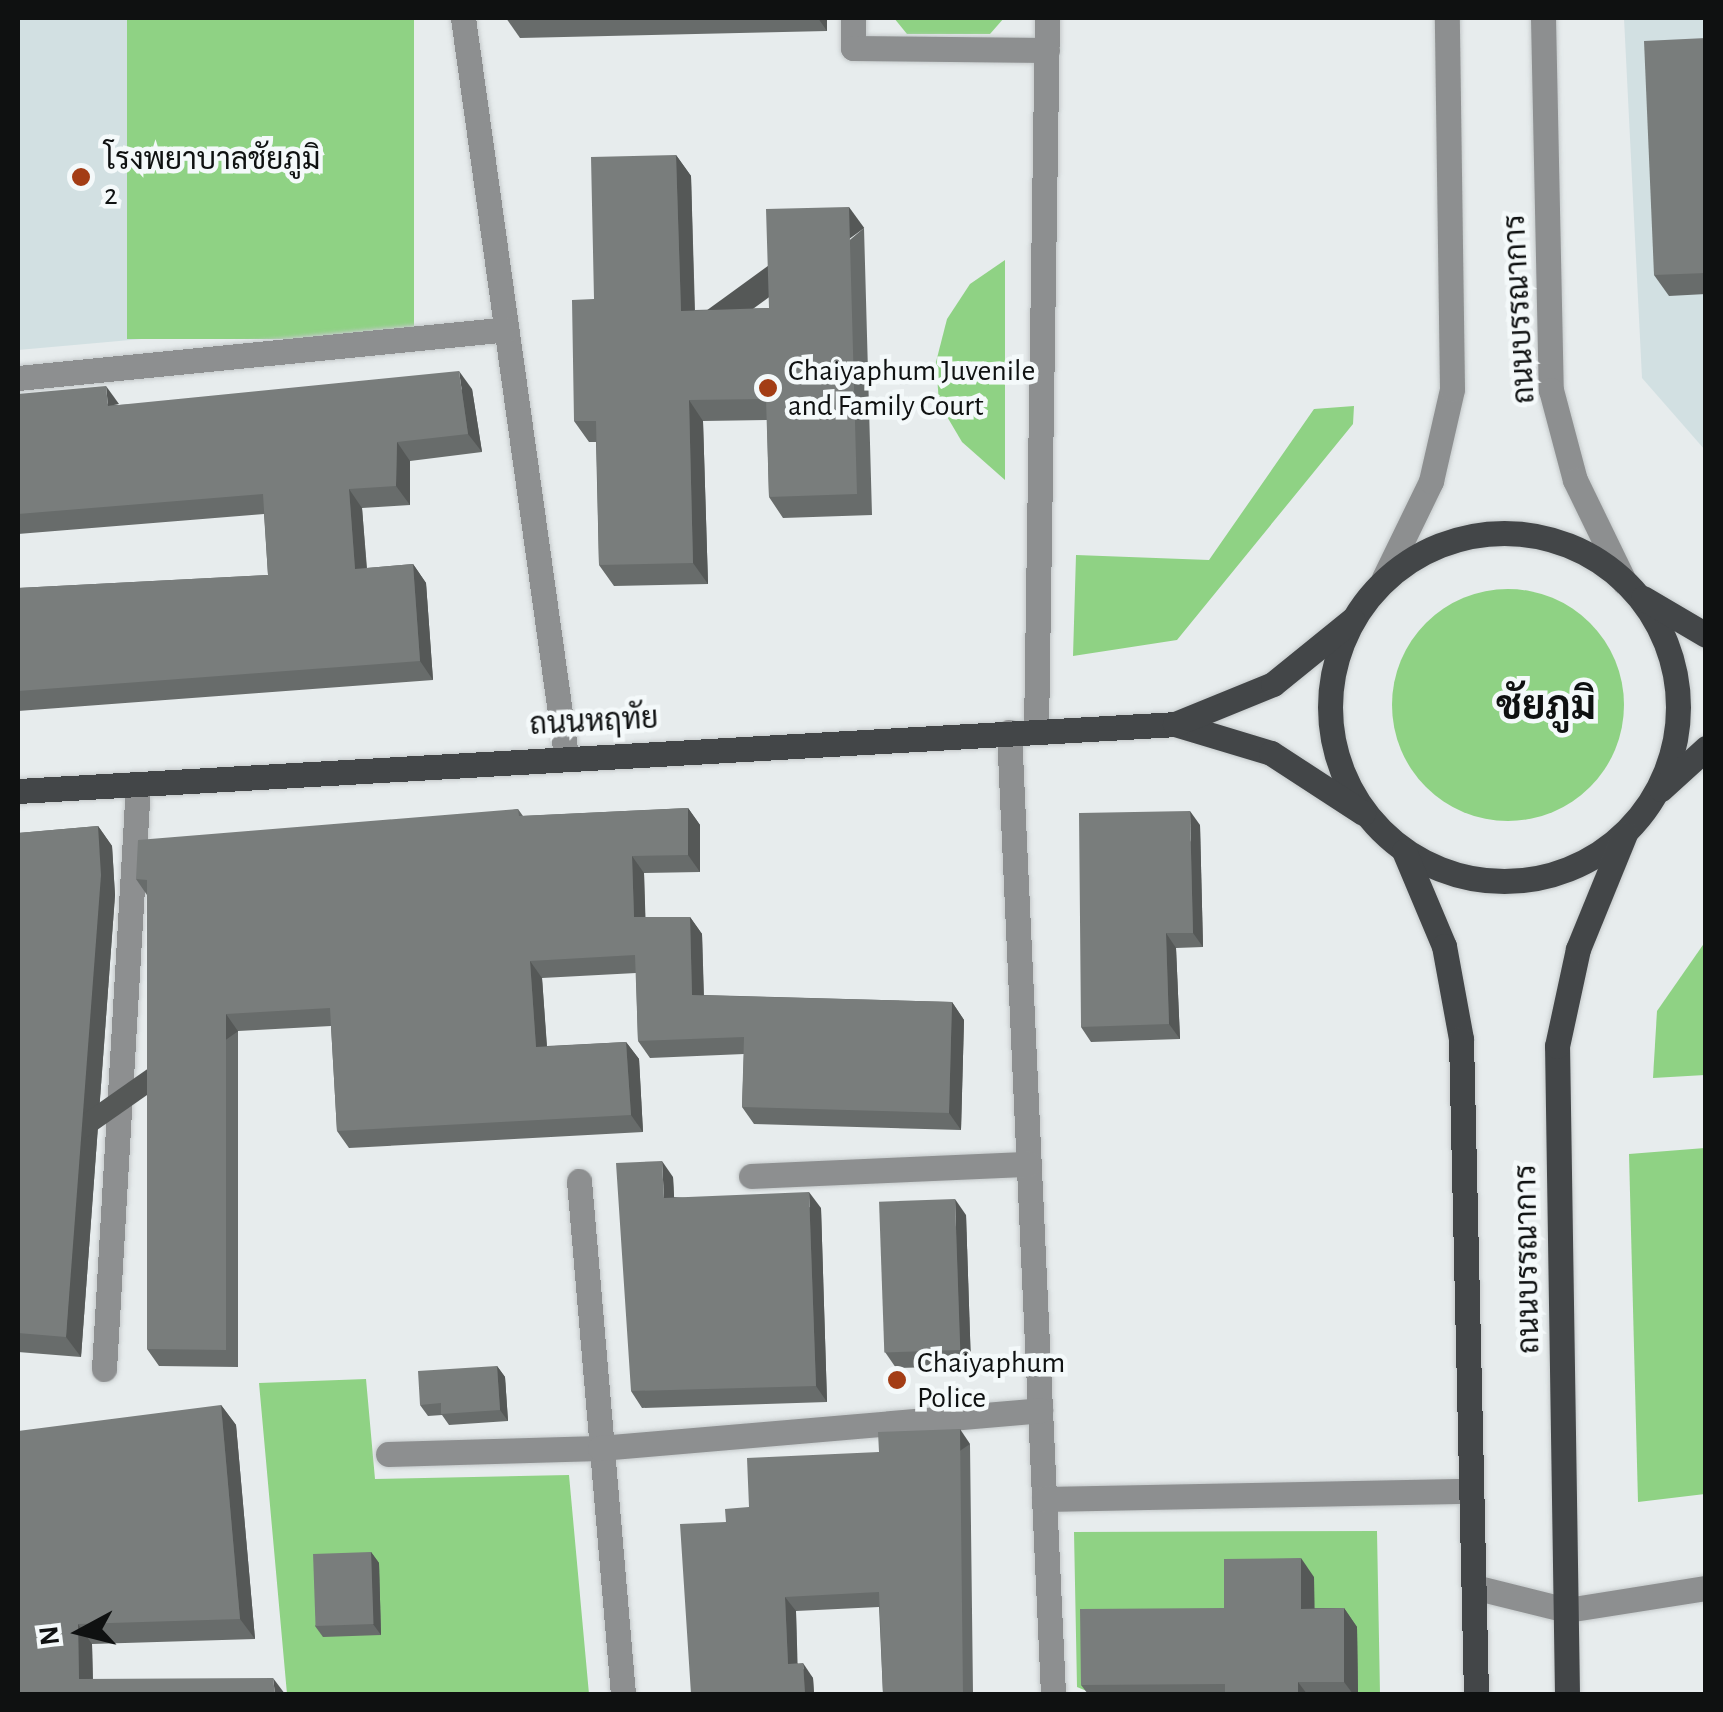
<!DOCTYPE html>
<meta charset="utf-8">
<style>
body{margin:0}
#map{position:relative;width:1723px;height:1712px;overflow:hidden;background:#e7eced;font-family:"Alegreya Sans",Sarabun,sans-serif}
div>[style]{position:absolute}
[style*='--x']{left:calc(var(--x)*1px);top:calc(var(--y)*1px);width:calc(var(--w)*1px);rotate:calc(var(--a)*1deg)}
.built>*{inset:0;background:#d2e0e2}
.green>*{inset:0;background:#8fd284;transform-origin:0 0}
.round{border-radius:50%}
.roads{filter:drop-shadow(0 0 2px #c4c9ca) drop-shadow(0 0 2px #c4c9ca)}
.minor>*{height:25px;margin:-12.5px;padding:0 12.5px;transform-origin:12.5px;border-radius:12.5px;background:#8d8f90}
.major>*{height:25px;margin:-12.5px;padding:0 12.5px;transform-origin:12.5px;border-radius:12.5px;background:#434648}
.major>.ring{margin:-12.5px;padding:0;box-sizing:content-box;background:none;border:25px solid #434648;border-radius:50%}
.wall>*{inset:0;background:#686c6b}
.shaded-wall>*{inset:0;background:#555857;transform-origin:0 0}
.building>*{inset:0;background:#797d7c;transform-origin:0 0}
.dots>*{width:28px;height:28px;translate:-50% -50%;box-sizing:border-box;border:5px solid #f4f9fa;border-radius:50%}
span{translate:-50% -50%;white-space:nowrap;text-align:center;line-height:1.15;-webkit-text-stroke:9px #f4f9fa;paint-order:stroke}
.poi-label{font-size:30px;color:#0f1111}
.left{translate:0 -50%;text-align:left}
.street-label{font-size:30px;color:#0f1111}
.district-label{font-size:40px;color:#0f1111;font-weight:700}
.frame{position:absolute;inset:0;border:20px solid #0f1111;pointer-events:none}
.north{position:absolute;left:30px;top:1582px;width:100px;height:100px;-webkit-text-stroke:8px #f4f9fa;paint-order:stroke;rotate:263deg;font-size:28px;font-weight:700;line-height:40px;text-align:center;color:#0f1111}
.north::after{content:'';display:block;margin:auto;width:35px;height:45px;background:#0f1111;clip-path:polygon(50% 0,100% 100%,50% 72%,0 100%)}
</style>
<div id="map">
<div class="built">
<div style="clip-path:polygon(18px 18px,127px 18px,164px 337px,18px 350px)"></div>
<div style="clip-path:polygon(1624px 18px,1705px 18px,1705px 450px,1642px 378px)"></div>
</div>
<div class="green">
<div style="left:127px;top:18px;width:287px;height:321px"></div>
<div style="clip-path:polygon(894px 18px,1004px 18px,990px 34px,907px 34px)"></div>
<div style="clip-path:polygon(1005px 260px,1005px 480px,962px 442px,939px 403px,936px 362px,947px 319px,970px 284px)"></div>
<div style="clip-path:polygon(1354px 406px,1353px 424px,1177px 640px,1073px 656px,1076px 555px,1209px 560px,1314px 409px)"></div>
<div class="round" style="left:1392px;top:589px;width:232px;height:232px"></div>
<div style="clip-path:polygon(1705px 942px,1705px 1075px,1653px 1078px,1657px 1011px)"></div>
<div style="clip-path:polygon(1705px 1148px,1705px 1494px,1638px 1502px,1629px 1154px)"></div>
<div style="clip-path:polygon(366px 1379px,375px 1479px,569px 1475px,589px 1694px,287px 1694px,259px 1383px)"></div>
<div style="clip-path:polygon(1377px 1531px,1380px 1694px,1358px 1694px,1315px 1627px,1313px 1577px,1237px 1626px,1094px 1694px,1077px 1687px,1074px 1532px)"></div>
</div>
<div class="roads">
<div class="minor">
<div style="--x:463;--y:18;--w:745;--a:82.05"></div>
<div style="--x:853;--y:18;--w:30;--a:90"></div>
<div style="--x:853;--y:48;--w:194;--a:0.6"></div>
<div style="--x:1543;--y:18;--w:372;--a:88.8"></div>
<div style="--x:1551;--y:390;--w:93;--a:75.1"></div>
<div style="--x:1575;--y:480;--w:114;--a:64.1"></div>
<div style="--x:18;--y:378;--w:491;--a:-5.7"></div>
<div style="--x:1384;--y:578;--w:108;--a:-64.1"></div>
<div style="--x:1431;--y:481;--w:94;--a:-77.1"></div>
<div style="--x:1452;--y:389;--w:371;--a:-90.8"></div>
<div style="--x:1036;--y:731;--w:713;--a:-89.12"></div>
<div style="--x:1009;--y:732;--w:963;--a:87.38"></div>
<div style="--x:751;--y:1176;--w:278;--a:-2.5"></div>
<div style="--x:579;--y:1181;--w:515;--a:85.1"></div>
<div style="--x:104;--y:1369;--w:586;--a:-86.67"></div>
<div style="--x:388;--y:1454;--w:212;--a:-1.6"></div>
<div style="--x:600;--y:1448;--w:442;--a:-4.9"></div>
<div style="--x:1044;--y:1499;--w:427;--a:-1.1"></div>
<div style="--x:1474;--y:1587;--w:96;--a:13.9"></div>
<div style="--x:1567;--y:1610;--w:141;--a:-9"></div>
</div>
<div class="major">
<div class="ring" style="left:1330px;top:533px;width:323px;height:323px"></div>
<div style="--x:1643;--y:598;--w:73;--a:30.4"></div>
<div style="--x:1175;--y:724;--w:100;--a:16.8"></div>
<div style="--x:1271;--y:753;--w:110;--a:33.1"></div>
<div style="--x:1661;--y:789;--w:61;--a:-42.3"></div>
<div style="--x:18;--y:791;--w:1159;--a:-3.31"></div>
<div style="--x:1175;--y:724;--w:106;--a:-22.2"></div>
<div style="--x:1273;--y:684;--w:102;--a:-39"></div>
<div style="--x:1404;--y:851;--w:103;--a:67.2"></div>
<div style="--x:1444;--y:946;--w:95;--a:79.6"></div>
<div style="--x:1461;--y:1039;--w:655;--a:88.69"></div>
<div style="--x:1567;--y:1694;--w:648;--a:-90.88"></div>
<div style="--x:1557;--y:1046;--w:99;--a:-77.8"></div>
<div style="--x:1578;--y:949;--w:124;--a:-67.8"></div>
</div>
</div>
<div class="wall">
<div style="clip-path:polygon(506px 18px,827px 18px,827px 31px,520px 38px)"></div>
<div style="clip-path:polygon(1706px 38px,1706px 294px,1669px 296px,1654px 275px)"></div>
<div style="clip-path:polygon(676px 155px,691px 176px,695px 310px,769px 308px,864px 228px,872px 515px,783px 518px,769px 497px,767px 420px,703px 421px,708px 584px,614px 586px,599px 565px,596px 442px,589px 442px,574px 421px,594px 299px)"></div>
<div style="clip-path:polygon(472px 389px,482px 452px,410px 461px,410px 505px,362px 508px,367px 568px,413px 564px,426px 583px,433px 680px,18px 711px,18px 588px,268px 575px,264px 514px,18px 534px,18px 394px,119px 405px)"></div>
<div style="clip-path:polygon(688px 808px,700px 825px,700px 872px,644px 873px,645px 917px,690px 917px,702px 934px,704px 995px,952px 1002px,964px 1020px,961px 1130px,754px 1124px,742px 1107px,744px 1054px,650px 1058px,638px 1041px,636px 973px,542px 978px,547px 1046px,626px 1042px,639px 1059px,643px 1132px,349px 1148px,337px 1131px,331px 1026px,238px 1031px,238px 1367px,159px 1366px,147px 1349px,147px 895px,136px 879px,518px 809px,523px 816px)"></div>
<div style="clip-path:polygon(1200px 825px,1203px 947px,1176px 948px,1180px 1039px,1091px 1042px,1081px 1027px)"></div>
<div style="clip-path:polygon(98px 826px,112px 846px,115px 895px,81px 1357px,18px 1352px,18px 833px)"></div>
<div style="clip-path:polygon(673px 1177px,674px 1197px,821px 1208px,827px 1402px,642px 1408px,631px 1391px)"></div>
<div style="clip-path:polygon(966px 1215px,971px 1366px,896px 1368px,885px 1352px)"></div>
<div style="clip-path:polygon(497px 1366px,505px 1377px,508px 1421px,449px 1425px,442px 1415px,428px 1416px,420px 1405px)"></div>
<div style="clip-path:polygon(221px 1405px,236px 1425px,255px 1639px,92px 1644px,93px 1679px,18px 1694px)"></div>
<div style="clip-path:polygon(970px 1444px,973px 1694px,883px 1694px,879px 1607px,796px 1611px,797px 1663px,813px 1678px,814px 1694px,691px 1694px,726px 1522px,749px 1507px,879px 1452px)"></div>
<div style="clip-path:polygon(371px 1552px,379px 1563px,381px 1635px,323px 1637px,315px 1626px)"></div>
<div style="clip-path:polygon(1314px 1577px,1314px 1608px,1344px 1608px,1357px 1627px,1358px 1694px,1088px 1694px,1081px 1685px,1224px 1608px)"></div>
</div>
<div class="shaded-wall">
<div style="clip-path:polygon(818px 18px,827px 18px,827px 31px)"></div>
<div style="clip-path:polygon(676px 155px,691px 176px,695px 332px,681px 311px)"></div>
<div style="left:849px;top:207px;width:26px;height:287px;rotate:54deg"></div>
<div style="clip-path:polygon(459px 371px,472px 389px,482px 452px,468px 434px)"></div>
<div style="clip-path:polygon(106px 386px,119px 404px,108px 406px)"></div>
<div style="clip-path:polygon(689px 400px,703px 421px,708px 584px,693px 563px)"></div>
<div style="clip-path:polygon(397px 442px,410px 461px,410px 505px,396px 486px)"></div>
<div style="clip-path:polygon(349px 489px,362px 508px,368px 588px,355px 569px)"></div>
<div style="clip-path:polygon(413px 564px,426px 583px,433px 680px,420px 661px)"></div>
<div style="clip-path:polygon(688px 808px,700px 825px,700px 872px,688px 855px)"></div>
<div style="clip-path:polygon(1190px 811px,1200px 825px,1203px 947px,1193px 933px)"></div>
<div style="clip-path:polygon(98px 826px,112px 846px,115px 895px,81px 1357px,66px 1337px)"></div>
<div style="clip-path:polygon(632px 856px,644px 873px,646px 934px,634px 917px)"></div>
<div style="clip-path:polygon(690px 917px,702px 934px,704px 1012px,692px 995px)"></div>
<div style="clip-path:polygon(1166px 933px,1176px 948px,1180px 1039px,1169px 1024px)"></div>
<div style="clip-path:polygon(530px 961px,542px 978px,548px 1064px,536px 1047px)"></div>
<div style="clip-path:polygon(952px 1002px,964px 1020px,961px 1130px,949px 1113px)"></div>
<div style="left:226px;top:1014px;width:21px;height:336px;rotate:55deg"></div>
<div style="clip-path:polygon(626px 1042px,639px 1059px,643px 1132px,631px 1115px)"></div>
<div style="clip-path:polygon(662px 1161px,673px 1177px,675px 1214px,664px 1198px)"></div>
<div style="clip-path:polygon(809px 1192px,821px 1208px,827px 1402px,816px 1386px)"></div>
<div style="clip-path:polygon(955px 1199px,966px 1215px,971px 1366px,960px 1350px)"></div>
<div style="clip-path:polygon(497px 1366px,505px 1377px,508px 1421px,500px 1410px)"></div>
<div style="clip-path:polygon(221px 1405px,236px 1425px,255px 1639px,240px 1619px)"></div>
<div style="left:960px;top:1429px;width:18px;height:265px;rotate:56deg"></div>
<div style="clip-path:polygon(371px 1552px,379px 1563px,381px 1635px,373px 1624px)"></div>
<div style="clip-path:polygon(1301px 1558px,1314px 1577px,1315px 1627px,1301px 1609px)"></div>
<div style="clip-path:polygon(785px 1597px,796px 1611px,798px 1678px,788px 1664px)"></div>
<div style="clip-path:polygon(1344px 1608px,1357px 1627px,1358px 1694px,1353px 1694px,1344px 1682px)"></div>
<div style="clip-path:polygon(78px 1624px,92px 1644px,93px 1694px,79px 1679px)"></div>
<div style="clip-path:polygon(803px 1663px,813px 1678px,814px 1694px,805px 1694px)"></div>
<div style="clip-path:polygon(273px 1678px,285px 1694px,275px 1694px)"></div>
<div style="clip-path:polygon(1298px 1682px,1307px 1694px,1298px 1694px)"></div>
</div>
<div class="building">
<div style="clip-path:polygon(1706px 38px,1706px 273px,1654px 275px,1644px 41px)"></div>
<div style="clip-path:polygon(676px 155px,681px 311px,769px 308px,766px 209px,849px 207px,857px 494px,769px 497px,766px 399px,689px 400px,693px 563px,599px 565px,596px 421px,574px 421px,572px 300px,594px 299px,591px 157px)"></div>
<div style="clip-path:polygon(459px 371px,468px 434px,397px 442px,396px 486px,349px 489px,355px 569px,413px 564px,420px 661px,18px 691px,18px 588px,268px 575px,263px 494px,18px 514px,18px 394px,106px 386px,108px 406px)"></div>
<div style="clip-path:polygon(688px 808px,688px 855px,632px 856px,634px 917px,690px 917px,692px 995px,952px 1002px,949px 1113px,742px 1107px,744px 1037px,638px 1041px,635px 955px,530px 961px,536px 1047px,626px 1042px,631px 1115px,337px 1131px,330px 1008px,226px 1014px,226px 1350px,147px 1349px,147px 880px,136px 879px,138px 840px,518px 809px,519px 816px)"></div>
<div style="clip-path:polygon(1190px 811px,1193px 933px,1166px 933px,1169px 1024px,1081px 1027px,1079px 813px)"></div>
<div style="clip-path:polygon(98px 826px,101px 875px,66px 1337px,18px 1333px,18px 833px)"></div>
<div style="clip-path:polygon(662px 1161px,664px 1198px,809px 1192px,816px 1386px,631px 1391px,616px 1163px)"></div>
<div style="left:955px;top:1199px;width:151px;height:76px;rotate:88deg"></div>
<div style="clip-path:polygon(497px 1366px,500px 1410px,441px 1414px,441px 1403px,420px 1405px,418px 1371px)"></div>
<div style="clip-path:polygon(221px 1405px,240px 1619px,78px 1624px,79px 1679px,273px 1678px,275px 1694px,18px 1694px,18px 1431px)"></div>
<div style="clip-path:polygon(960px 1429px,963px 1694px,883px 1694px,879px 1592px,785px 1597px,788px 1664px,803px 1663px,805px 1694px,691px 1694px,680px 1524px,726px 1522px,725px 1509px,749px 1507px,747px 1458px,879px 1452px,878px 1432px)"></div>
<div style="left:371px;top:1552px;width:72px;height:58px;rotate:88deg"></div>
<div style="clip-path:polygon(1301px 1558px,1301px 1609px,1344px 1608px,1344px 1682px,1298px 1682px,1298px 1694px,1225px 1694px,1225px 1684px,1081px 1685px,1080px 1609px,1224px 1608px,1224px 1559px)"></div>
</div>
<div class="dots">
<div style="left:81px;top:177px;background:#a33d15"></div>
<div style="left:768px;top:388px;background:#a33d15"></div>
<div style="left:897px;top:1380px;background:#a33d15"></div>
</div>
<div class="poi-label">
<span class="left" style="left:104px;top:177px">โรงพยาบาลชัยภูมิ<br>2</span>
<span class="left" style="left:788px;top:388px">Chaiyaphum Juvenile<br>and Family Court</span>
<span class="left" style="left:917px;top:1380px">Chaiyaphum<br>Police</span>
</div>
<div class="street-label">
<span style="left:1520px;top:309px;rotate:-93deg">ถนนบรรณาการ</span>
<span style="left:594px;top:722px;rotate:-3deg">ถนนหฤทัย</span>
<span style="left:1528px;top:1259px;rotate:-91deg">ถนนบรรณาการ</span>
</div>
<div class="district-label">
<span style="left:1546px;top:707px">ชัยภูมิ</span>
</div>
<div class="frame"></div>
<div class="north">N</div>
</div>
